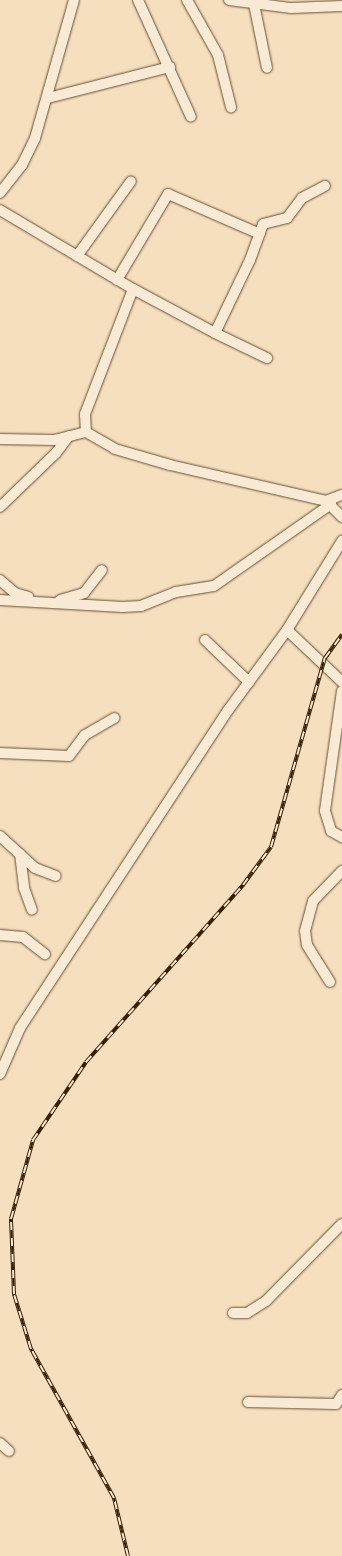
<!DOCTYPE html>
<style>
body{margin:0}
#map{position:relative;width:342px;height:1556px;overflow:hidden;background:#f6dfbf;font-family:Vollkorn,serif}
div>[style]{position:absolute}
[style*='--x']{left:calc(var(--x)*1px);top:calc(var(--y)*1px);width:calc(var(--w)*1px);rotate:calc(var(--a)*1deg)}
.roads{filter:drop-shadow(0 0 1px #675031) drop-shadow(0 0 1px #675031)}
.street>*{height:10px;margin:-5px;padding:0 5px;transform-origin:5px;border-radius:5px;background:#f9ead5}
.rail>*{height:4px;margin-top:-2px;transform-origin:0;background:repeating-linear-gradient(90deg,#f9ead5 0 8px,#372002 0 16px);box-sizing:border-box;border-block:1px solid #372002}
span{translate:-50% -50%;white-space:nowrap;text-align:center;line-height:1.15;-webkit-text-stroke:3px #f9ead5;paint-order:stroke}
</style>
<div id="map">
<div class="roads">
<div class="street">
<div style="--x:138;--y:0;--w:128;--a:65.6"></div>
<div style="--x:187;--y:0;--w:63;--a:60.6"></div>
<div style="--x:218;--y:55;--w:54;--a:76"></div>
<div style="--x:229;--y:0;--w:63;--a:7.4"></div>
<div style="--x:291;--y:8;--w:51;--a:-2.2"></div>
<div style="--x:254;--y:4;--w:65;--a:78.5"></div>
<div style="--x:48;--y:98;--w:126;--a:-14.3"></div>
<div style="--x:0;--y:193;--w:36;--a:-52"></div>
<div style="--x:22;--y:165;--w:30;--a:-64"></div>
<div style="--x:35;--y:138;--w:143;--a:-74.2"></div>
<div style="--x:0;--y:210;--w:155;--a:30.7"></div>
<div style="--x:133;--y:289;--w:93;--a:28.2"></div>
<div style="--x:215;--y:333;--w:81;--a:-64.4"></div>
<div style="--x:250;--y:260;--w:38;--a:-70"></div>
<div style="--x:263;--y:224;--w:25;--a:-14"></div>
<div style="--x:287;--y:218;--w:25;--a:-53"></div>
<div style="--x:302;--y:198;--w:26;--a:-28"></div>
<div style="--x:77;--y:256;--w:92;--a:-54.2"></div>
<div style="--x:117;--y:280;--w:100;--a:-59.3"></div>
<div style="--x:168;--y:194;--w:100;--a:23.5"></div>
<div style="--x:133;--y:289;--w:134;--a:111"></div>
<div style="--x:85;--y:414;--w:18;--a:87"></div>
<div style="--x:86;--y:432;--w:34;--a:30"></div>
<div style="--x:115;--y:449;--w:57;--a:16.2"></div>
<div style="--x:170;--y:465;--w:160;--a:13"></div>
<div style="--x:326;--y:501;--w:23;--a:45"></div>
<div style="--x:215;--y:333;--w:58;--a:25.7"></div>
<div style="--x:0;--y:439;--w:54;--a:1.1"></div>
<div style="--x:54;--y:440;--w:33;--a:-14"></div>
<div style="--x:326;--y:501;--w:17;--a:-21"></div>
<div style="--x:0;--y:507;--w:78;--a:-44"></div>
<div style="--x:56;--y:453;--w:21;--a:-53"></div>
<div style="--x:0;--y:580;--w:20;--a:41"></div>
<div style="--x:15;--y:593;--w:14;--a:17"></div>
<div style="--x:0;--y:600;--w:123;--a:3.3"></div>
<div style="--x:123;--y:607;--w:18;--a:-3"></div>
<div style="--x:141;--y:606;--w:38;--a:-22"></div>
<div style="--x:176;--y:592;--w:38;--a:-9"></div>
<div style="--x:214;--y:586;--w:143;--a:-35"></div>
<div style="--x:60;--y:600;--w:25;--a:-16"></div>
<div style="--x:84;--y:593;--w:29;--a:-52"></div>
<div style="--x:287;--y:630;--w:76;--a:43.4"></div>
<div style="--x:205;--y:640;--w:61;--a:43.7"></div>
<div style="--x:342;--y:691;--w:121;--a:98.1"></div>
<div style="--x:325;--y:811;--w:21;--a:73"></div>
<div style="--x:331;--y:831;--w:13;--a:29"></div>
<div style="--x:0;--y:753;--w:69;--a:2.5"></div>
<div style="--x:69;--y:756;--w:26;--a:-53"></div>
<div style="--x:85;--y:735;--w:34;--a:-30"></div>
<div style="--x:0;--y:836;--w:47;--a:42.4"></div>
<div style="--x:35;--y:868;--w:22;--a:21"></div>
<div style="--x:20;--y:854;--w:34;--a:83"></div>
<div style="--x:24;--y:888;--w:23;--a:70"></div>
<div style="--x:0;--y:935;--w:23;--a:5"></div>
<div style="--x:23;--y:937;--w:28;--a:38"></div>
<div style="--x:330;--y:982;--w:44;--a:-121.9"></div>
<div style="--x:307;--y:945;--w:14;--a:-98"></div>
<div style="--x:305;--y:931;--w:31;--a:-75"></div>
<div style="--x:313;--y:901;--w:42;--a:-46"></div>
<div style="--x:0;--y:1074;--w:50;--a:-66.5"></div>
<div style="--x:20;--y:1028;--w:381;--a:-56.8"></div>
<div style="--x:229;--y:709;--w:98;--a:-53.7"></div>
<div style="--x:287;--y:630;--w:105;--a:-58.3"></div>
<div style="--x:233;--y:1313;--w:14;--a:0"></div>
<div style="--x:247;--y:1313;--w:22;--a:-32"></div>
<div style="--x:266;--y:1301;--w:108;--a:-45.4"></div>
<div style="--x:248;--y:1402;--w:88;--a:1.3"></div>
<div style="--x:336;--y:1404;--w:11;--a:-56"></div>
<div style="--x:0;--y:1443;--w:12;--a:42"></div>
</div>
</div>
<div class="rail">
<div style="--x:128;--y:1556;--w:60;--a:-103.6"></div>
<div style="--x:114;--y:1498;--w:171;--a:-119.1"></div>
<div style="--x:31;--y:1349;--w:58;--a:-107.2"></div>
<div style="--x:14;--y:1294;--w:75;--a:-92.3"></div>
<div style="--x:11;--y:1219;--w:82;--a:-74.4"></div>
<div style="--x:33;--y:1140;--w:94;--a:-55.8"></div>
<div style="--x:86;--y:1062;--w:237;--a:-48.4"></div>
<div style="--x:243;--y:885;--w:47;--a:-53.6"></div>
<div style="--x:271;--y:847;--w:197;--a:-74.1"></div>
<div style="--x:325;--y:658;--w:29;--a:-54"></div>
</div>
</div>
